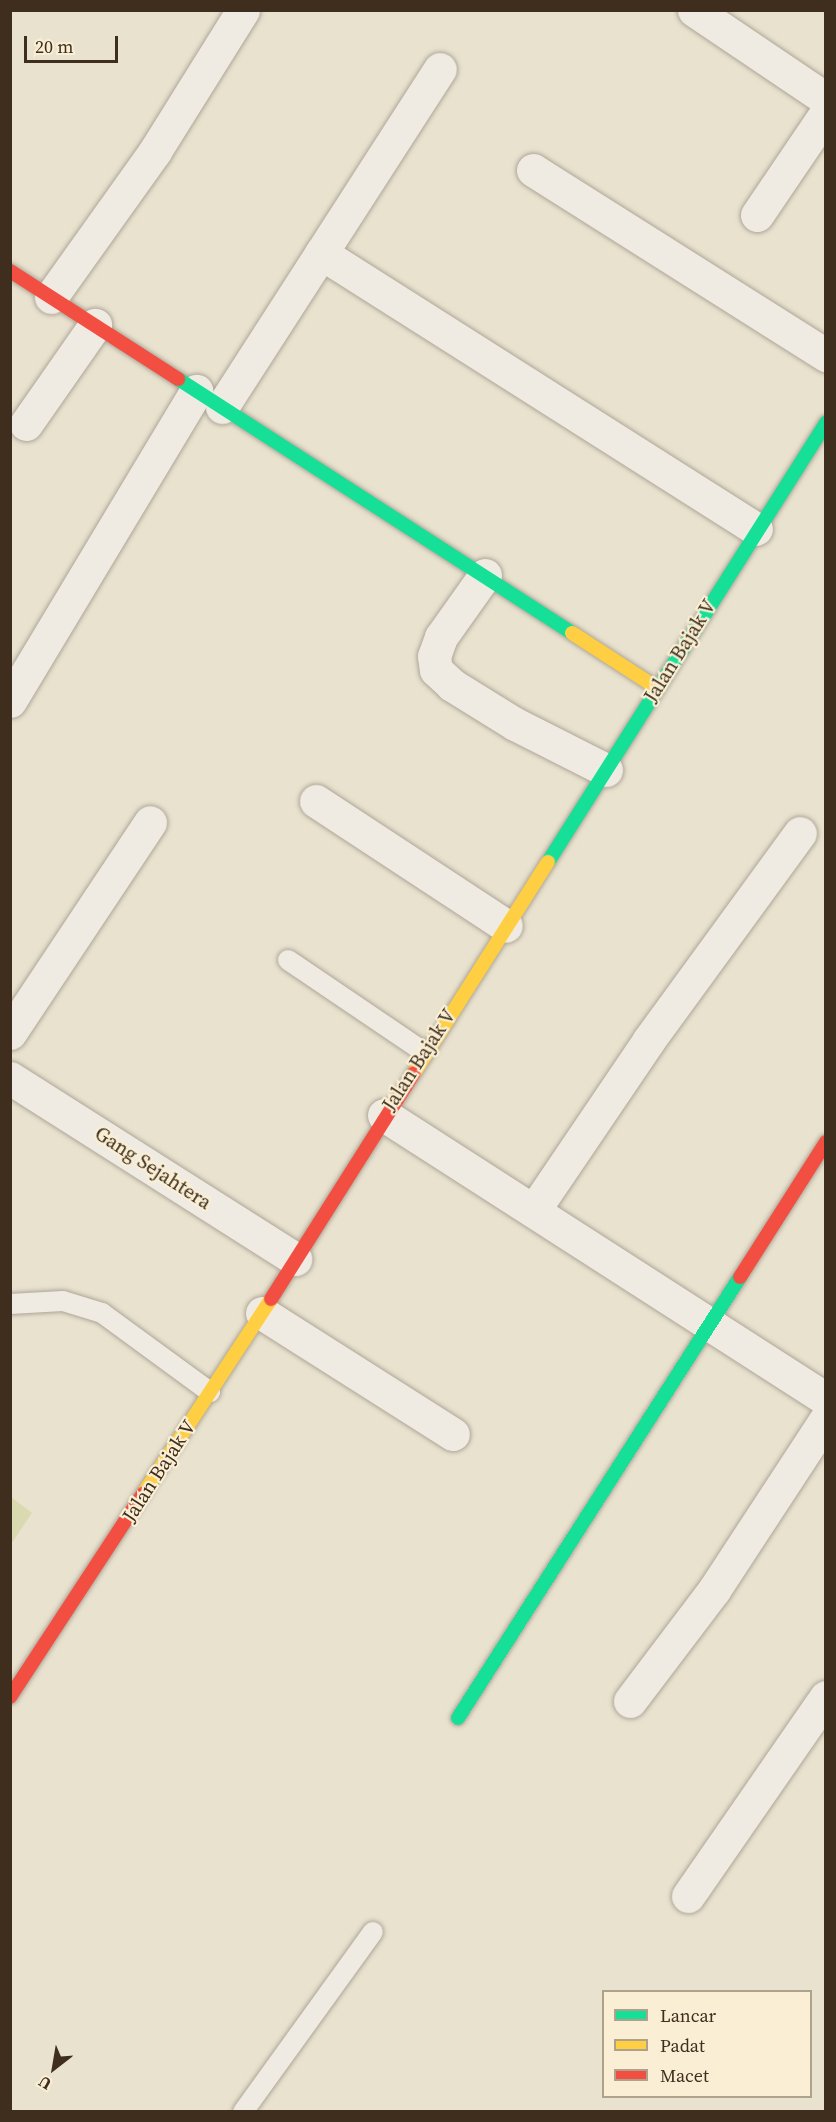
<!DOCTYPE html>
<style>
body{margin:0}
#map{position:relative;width:836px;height:2122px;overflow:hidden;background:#e9e2cf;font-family:"Source Serif 4",serif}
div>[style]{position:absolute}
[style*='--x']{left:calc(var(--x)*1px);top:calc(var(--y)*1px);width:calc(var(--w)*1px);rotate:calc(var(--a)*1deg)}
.green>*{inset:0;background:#d9dab0}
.roads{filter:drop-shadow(0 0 2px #aea697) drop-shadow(0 0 2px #aea697)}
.lane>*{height:20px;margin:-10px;padding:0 10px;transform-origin:10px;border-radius:10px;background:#f0ebe2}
.street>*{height:33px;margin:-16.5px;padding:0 16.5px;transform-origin:16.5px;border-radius:16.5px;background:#f0ebe2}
.fast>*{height:14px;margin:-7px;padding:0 7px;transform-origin:7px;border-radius:7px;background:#16e098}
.slow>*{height:14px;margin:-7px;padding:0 7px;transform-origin:7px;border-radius:7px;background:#ffcf43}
.jam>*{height:14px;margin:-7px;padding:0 7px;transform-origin:7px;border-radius:7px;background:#f24e42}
span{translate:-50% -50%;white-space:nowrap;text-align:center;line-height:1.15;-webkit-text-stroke:4.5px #faefd5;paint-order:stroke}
.street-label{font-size:20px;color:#3f2e1d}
.frame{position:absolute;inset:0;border:12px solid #3f2e1d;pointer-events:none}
.legend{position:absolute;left:602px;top:1990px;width:210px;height:108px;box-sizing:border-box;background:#faefd5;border:2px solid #afa28b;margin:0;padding:8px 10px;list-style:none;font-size:18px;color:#3f2e1d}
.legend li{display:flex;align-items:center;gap:12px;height:30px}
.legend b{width:30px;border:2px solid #afa28b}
.north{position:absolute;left:24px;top:2038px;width:60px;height:60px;-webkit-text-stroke:4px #faefd5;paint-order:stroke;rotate:211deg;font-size:16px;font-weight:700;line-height:24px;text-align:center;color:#3f2e1d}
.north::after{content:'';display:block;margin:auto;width:21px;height:27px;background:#3f2e1d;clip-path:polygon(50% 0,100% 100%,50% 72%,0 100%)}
.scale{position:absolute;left:24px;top:36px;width:94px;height:27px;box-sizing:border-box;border:3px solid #3f2e1d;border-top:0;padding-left:8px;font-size:18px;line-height:21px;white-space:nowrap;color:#3f2e1d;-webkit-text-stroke:4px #faefd5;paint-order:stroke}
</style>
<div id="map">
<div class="green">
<div style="clip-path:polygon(11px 1497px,32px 1513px,11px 1544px)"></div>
</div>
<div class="roads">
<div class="lane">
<div style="--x:288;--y:960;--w:164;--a:34.1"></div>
<div style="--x:10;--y:1304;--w:53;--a:-3.2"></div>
<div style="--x:63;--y:1301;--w:41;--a:17.1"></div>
<div style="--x:102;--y:1313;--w:134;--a:36.2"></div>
<div style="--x:243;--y:2112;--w:222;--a:-54.2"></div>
</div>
<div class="street">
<div style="--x:694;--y:10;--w:159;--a:34"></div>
<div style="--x:533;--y:170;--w:347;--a:32.3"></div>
<div style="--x:757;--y:215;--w:123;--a:-55.9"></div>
<div style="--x:321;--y:253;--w:515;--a:32.39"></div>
<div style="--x:51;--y:297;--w:179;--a:-54.5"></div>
<div style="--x:155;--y:151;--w:166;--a:-58"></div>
<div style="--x:222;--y:407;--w:402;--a:-57.2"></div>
<div style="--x:26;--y:424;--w:121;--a:-55.1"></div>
<div style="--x:485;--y:575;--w:76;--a:125.4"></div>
<div style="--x:441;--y:637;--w:20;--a:110"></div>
<div style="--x:434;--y:656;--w:14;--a:82"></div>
<div style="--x:436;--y:670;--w:22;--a:43"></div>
<div style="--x:452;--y:685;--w:74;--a:31.8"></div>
<div style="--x:515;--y:724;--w:102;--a:26.8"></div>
<div style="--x:10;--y:701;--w:362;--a:-59"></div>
<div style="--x:316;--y:801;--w:227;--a:33.3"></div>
<div style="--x:10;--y:1033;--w:253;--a:-56.4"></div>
<div style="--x:10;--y:1078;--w:338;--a:32.4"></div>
<div style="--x:384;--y:1115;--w:525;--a:32.72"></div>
<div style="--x:534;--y:1210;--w:205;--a:-55.9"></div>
<div style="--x:649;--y:1040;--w:256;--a:-53.9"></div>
<div style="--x:262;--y:1313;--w:226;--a:32.4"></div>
<div style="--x:630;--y:1701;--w:139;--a:-52.9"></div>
<div style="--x:714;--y:1590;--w:204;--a:-56.8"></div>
<div style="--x:688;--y:1896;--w:242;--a:-55.3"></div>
</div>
<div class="fast">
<div style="--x:178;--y:379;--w:469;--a:32.8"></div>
<div style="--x:548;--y:862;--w:520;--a:-57.66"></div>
<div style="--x:458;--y:1718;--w:523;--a:-57.4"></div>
</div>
<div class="slow">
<div style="--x:572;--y:633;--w:101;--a:32.9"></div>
<div style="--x:414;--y:1073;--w:250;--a:-57.6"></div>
<div style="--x:143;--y:1494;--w:233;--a:-56.7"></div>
</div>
<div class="jam">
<div style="--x:10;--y:271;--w:200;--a:32.7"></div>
<div style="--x:740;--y:1277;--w:160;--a:-57.5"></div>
<div style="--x:271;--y:1299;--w:267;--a:-57.7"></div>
<div style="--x:10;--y:1697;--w:243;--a:-56.8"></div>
</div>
</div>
<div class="street-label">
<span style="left:680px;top:651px;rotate:-58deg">Jalan Bajak V</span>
<span style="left:419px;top:1060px;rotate:-57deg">Jalan Bajak V</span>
<span style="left:153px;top:1168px;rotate:33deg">Gang Sejahtera</span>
<span style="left:159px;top:1471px;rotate:-57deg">Jalan Bajak V</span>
</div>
<div class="frame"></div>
<ul class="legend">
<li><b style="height:8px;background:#16e098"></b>Lancar</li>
<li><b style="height:8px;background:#ffcf43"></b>Padat</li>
<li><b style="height:8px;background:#f24e42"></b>Macet</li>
</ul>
<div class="north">U</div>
<div class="scale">20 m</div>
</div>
